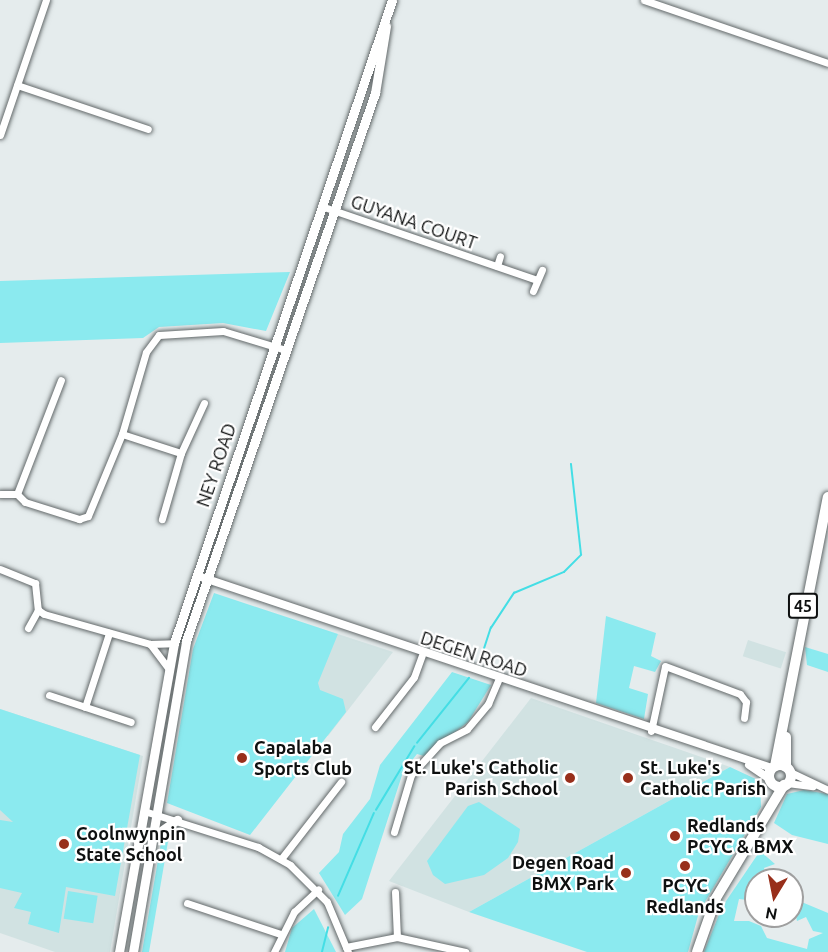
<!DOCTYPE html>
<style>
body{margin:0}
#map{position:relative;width:828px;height:952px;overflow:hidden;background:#e5eced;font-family:Ubuntu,sans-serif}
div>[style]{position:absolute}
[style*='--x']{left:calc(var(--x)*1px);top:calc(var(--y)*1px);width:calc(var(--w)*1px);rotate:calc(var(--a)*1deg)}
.built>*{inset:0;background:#d1e2e2;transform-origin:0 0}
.green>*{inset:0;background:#8beaef;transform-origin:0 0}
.stream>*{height:1.5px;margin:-0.75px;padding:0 0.75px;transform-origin:0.75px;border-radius:0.75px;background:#44dee5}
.roads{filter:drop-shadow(0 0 2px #63696a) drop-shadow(0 0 2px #63696a)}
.minor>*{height:7px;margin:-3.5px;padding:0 3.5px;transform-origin:3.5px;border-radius:3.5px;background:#fff}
.tertiary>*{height:8px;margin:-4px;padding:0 4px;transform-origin:4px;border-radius:4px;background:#fff}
.secondary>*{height:9px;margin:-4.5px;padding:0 4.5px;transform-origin:4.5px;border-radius:4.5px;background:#fff}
.primary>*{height:10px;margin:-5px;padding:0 5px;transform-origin:5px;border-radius:5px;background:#fff}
.primary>.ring{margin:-5px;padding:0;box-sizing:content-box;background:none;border:10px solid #fff;border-radius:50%}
.dots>*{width:16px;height:16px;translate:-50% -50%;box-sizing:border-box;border:3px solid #fff;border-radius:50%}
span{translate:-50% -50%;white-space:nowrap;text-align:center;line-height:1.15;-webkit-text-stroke:4.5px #fff;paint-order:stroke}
.shield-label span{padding:2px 4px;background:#fff;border:2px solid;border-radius:4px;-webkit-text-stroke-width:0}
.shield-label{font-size:16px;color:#0e1010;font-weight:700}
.street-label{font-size:18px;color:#0e1010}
.poi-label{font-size:18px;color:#0e1010;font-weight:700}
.left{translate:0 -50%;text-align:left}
.right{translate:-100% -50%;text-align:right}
.north{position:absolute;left:744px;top:868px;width:60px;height:60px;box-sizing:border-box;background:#fff;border:2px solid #9f9f9f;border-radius:50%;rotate:190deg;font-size:16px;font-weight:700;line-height:24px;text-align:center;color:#0e1010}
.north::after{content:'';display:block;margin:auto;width:21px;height:27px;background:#982f1b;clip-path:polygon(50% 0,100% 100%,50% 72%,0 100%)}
</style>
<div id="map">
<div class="built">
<div style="clip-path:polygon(338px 634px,393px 652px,328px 736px,288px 721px)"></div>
<div style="left:748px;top:640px;width:40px;height:17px;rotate:18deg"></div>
<div style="clip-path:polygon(531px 698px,730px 767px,469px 912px,389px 881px)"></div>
<div style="clip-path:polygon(0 709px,143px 756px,110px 952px,55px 952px,0 933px)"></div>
</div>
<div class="green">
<div style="clip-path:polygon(290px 272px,266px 331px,223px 323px,159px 327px,143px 338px,0 343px,0 281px)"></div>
<div style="clip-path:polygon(214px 593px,338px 634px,318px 683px,320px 690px,343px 699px,346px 712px,250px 835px,167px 803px,193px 649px)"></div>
<div style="clip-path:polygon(606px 616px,656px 633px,651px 656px,661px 661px,655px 672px,634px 666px,629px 688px,648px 694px,644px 719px,596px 703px)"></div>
<div style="clip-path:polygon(805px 647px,828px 654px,828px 672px,807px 665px)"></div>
<div style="clip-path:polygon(452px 672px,491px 685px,468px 722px,424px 756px,417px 754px,403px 772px,362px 899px,345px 915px,319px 873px,339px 852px,343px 834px,370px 799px,380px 765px)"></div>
<div style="clip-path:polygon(0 709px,140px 755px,115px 896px,66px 887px,59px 933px,28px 924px,31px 912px,14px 908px,22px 893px,0 888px,0 820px,13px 822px,0 810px)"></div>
<div style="clip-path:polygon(730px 767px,760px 781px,761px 807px,699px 912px,688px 952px,587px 952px,469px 912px)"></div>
<div style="clip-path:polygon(804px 790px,828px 794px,828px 844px,792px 835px,774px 823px,787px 794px)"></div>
<div style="clip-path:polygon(479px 802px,520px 829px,518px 842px,508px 858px,484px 875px,445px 884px,433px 875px,427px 861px,468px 806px)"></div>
<div style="clip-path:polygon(170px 830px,149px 952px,142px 952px,161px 843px)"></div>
<div style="clip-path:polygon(760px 851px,775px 864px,764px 868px,767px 880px,756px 880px,756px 901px,739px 899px,734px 921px,749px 921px,761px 926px,767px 938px,807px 949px,809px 939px,823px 933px,813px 931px,806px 917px,797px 921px,792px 898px,828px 913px,828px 952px,704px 952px,722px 907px)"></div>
<div style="left:68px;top:891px;width:30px;height:28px;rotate:9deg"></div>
<div style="clip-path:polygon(314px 909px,336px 952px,285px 952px,292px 928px)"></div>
</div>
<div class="stream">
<div style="--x:479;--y:664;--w:38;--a:-72"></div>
<div style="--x:491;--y:628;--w:42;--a:-56.7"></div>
<div style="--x:514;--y:593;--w:54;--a:-22.8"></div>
<div style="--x:564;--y:572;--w:24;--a:-45"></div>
<div style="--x:581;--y:555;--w:91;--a:-96.3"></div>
<div style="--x:417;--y:743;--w:83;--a:-51.3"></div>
<div style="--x:376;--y:810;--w:74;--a:-58.9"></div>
<div style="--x:338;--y:896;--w:90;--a:-66.6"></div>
<div style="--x:322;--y:952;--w:25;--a:-76"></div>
</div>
<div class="roads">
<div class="minor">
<div style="--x:644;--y:0;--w:194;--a:18.9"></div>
<div style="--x:17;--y:85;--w:138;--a:18.6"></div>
<div style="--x:0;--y:135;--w:143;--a:-71.2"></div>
<div style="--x:321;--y:206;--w:228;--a:18.9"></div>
<div style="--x:497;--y:266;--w:10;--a:-73"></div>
<div style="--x:533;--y:291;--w:23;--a:-67"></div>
<div style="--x:122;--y:434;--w:62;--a:17.9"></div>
<div style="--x:181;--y:453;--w:69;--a:106.1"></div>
<div style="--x:181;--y:453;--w:55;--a:-65.3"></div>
<div style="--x:0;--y:494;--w:17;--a:0"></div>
<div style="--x:17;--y:494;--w:11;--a:45"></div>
<div style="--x:25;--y:502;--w:57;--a:17.5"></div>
<div style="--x:79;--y:519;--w:9;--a:-18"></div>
<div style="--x:88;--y:516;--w:89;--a:-67.5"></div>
<div style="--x:122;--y:434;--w:85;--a:-73.7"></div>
<div style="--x:146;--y:352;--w:21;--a:-53"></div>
<div style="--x:159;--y:335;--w:64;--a:-3.6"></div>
<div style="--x:223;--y:331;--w:66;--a:16.8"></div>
<div style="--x:17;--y:494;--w:122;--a:-68.9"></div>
<div style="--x:0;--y:569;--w:38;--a:22"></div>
<div style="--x:35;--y:583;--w:27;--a:84"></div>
<div style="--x:38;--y:610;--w:7;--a:34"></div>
<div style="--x:44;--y:614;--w:110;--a:15.8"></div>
<div style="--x:150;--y:644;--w:24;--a:-2"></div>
<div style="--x:28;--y:628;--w:21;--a:-61"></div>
<div style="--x:150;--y:644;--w:30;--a:53"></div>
<div style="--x:49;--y:695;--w:86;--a:18.2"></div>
<div style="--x:85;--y:707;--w:78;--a:-72"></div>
<div style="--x:375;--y:727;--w:63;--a:-52"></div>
<div style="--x:414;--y:677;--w:23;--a:-70"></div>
<div style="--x:651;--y:731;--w:66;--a:-77.8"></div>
<div style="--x:665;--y:666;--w:80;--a:20.5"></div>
<div style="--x:740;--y:694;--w:10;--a:53"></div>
<div style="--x:746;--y:702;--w:16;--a:97"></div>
<div style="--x:790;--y:772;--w:42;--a:25.3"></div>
<div style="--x:787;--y:783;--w:26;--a:7"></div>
<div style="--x:144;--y:811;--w:120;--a:17.5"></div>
<div style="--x:258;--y:847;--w:37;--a:29"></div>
<div style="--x:290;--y:865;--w:52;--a:45"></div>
<div style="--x:327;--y:902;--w:54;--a:67.2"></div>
<div style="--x:394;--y:832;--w:59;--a:-73.4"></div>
<div style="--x:411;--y:775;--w:43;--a:-47.8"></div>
<div style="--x:440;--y:743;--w:30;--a:-27"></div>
<div style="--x:467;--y:729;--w:33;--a:-50"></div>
<div style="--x:488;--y:704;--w:26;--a:-67"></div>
<div style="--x:281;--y:859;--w:98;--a:-52.1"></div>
<div style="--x:395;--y:892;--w:45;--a:87.5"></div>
<div style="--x:187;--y:903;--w:98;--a:18.4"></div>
<div style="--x:346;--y:947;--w:52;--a:-11.1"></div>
<div style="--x:397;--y:937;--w:70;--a:12.4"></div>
<div style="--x:274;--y:952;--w:45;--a:-63.4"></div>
<div style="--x:294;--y:912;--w:33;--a:-43"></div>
</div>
<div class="tertiary">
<div style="--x:201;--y:577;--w:602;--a:18.5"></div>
<div style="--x:749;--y:765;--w:25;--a:34"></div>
</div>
<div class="secondary">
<div style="--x:151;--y:838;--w:32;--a:-35"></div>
<div style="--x:119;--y:952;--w:314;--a:-79.9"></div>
<div style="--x:174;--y:643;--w:679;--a:-71.27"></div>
<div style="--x:133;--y:952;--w:315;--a:-80.3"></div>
<div style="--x:186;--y:641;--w:580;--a:-70.97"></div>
<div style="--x:375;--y:93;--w:68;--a:-80.7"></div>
</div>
<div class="primary">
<div class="ring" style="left:769px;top:765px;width:12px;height:12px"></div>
<div style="--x:775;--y:766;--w:274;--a:-78.9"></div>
<div style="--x:786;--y:767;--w:30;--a:-90"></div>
<div style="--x:697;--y:952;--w:57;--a:-70.6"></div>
<div style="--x:716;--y:898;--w:132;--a:-59"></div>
</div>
</div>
<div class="dots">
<div style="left:242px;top:758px;background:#982f1b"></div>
<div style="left:570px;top:778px;background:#982f1b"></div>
<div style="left:628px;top:778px;background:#982f1b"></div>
<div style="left:675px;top:836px;background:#982f1b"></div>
<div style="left:64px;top:844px;background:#982f1b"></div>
<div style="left:685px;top:866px;background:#982f1b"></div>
<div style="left:626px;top:873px;background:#982f1b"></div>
</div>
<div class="shield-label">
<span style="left:803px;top:606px">45</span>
</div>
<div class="street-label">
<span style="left:414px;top:222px;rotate:19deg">GUYANA COURT</span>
<span style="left:216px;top:465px;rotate:-71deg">NEY ROAD</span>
<span style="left:474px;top:654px;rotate:18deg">DEGEN ROAD</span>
</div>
<div class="poi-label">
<span class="left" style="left:254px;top:758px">Capalaba<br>Sports Club</span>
<span class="right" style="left:558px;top:778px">St. Luke's Catholic<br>Parish School</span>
<span class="left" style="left:640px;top:778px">St. Luke's<br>Catholic Parish</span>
<span class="left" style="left:687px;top:836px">Redlands<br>PCYC &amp; BMX</span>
<span class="left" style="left:76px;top:844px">Coolnwynpin<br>State School</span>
<span class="right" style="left:614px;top:873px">Degen Road<br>BMX Park</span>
<span style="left:685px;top:896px">PCYC<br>Redlands</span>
</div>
<div class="north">N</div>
</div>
